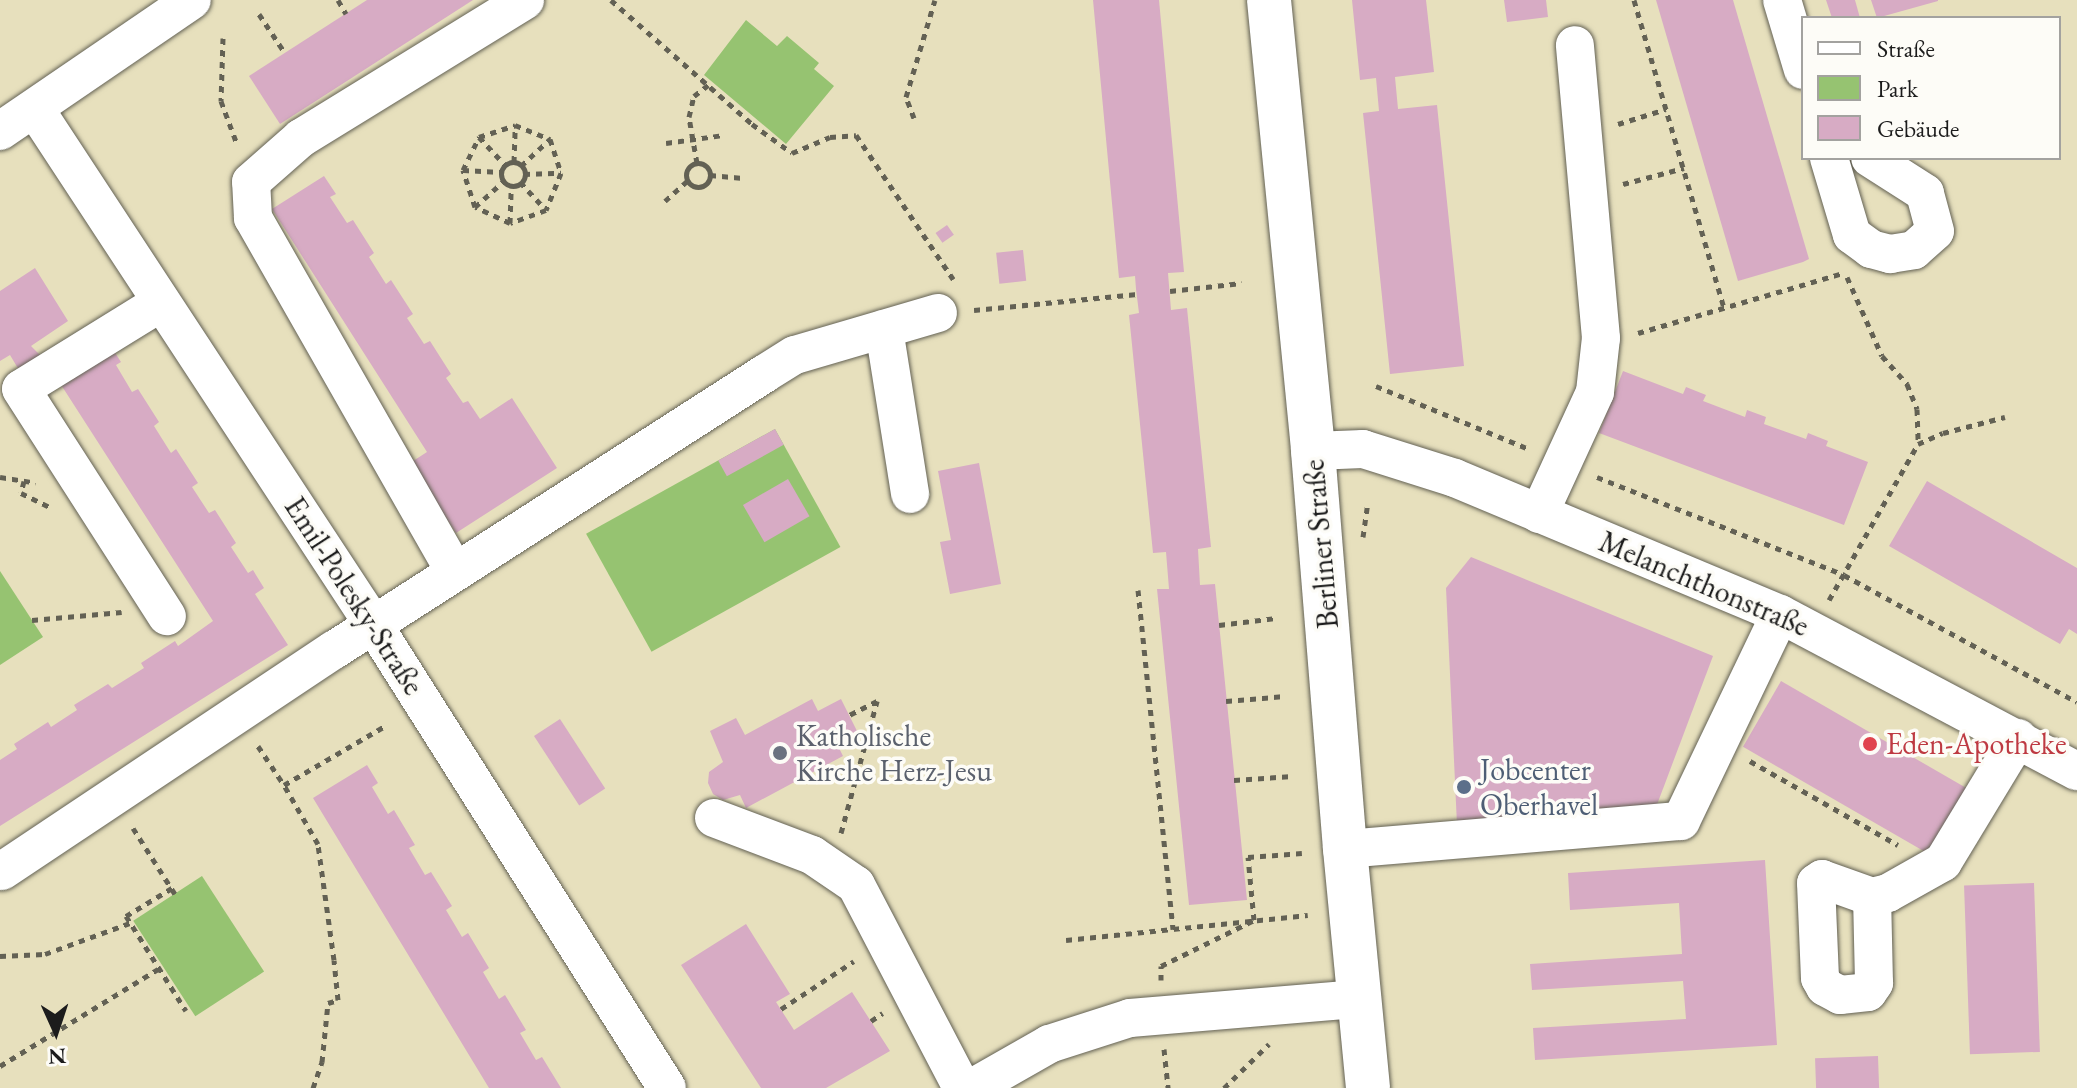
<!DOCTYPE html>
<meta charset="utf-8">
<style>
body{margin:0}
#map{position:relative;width:2077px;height:1088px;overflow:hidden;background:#e7e0bd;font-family:"EB Garamond",serif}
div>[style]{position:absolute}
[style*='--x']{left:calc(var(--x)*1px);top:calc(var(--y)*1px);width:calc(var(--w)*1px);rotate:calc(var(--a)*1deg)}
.green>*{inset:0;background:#96c371;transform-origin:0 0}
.building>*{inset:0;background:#d7abc4;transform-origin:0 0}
.path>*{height:5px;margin-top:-2.5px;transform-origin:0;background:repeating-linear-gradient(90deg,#636154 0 6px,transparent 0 12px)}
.path>.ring{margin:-2.5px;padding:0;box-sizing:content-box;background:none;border:5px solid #636154;border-radius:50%}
.roads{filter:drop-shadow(0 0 2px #636154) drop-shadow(0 0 2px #636154)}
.minor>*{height:38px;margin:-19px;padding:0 19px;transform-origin:19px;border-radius:19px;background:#fff}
.major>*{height:44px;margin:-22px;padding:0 22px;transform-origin:22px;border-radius:22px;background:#fff}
.dots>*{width:22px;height:22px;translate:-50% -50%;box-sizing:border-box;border:4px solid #fdfcf7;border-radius:50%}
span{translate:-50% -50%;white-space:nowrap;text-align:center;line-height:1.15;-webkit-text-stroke:7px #fdfcf7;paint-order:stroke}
.street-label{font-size:30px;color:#1c1c1c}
.worship-label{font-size:30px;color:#5b616d}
.left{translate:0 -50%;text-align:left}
.health-label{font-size:30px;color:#be3a42}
.service-label{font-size:30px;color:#4e5e75}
.legend{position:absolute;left:1801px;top:16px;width:260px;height:144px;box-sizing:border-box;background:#fdfcf7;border:2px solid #a3a29f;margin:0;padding:10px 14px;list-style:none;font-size:24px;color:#1c1c1c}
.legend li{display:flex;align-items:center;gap:16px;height:40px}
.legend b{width:40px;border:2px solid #a3a29f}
.north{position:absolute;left:16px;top:992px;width:80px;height:80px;-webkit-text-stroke:6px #fdfcf7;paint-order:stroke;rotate:177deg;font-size:22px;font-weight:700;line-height:32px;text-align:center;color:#1c1c1c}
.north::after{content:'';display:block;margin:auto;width:28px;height:36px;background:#1c1c1c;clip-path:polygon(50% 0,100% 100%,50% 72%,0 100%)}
</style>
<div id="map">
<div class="green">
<div style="clip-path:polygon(746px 20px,777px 46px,787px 36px,819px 63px,814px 69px,834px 86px,786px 144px,704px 75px)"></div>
<div style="left:775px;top:429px;width:135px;height:216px;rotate:61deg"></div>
<div style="clip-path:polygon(0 571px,43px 637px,0 665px)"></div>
<div style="left:202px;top:876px;width:114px;height:82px;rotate:57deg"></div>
</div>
<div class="building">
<div style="clip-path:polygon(367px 0,473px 0,280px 124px,249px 76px)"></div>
<div style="clip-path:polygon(1093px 0,1159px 0,1184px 272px,1168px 273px,1171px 310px,1187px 308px,1211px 547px,1198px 549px,1200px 585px,1215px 584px,1247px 900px,1189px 905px,1157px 589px,1169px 589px,1166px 552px,1153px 553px,1129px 315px,1139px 313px,1136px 289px,1135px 276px,1119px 278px)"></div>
<div style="clip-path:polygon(1352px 0,1426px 0,1434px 72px,1395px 77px,1398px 109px,1437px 105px,1464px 366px,1390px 374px,1363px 113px,1379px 111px,1376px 78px,1360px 80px)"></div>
<div style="clip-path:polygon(1504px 0,1546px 0,1548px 17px,1507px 22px)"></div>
<div style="clip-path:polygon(1656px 0,1733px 0,1809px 259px,1803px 262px,1738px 281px)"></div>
<div style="clip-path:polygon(1826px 0,1855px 0,1860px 18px,1832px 18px)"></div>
<div style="clip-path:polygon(1871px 0,1938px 0,1938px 1px,1877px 18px)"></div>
<div style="clip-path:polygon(324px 176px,336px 194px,330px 197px,347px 223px,353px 220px,374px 253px,369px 257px,386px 284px,391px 280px,413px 314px,407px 318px,424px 344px,430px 341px,451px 374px,446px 378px,463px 403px,468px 401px,480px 419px,512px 398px,557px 468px,456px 533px,410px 463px,427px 452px,272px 209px)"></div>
<div style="left:947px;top:225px;width:12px;height:14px;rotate:55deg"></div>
<div style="left:1023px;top:250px;width:31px;height:27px;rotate:84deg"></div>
<div style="clip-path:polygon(35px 268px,68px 321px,31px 346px,45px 360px,22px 375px,10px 355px,0 361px,0 291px)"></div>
<div style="clip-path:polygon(110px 345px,121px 362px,116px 365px,132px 392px,138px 389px,159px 422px,154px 426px,171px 453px,176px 449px,198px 483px,192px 487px,209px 513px,215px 510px,236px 543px,231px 547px,248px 573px,253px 570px,264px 588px,255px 594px,288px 645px,0 826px,0 760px,17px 749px,14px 744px,48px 722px,51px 727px,77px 710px,74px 705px,108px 684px,112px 688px,144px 668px,141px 663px,175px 641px,178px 646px,213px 621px,56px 377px)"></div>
<div style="clip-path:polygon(1623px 371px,1683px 394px,1686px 387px,1706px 395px,1703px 401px,1745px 417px,1747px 410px,1766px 417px,1764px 424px,1806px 439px,1808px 433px,1828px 441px,1826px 446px,1868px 462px,1844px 525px,1599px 433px)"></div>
<div style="left:775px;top:429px;width:18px;height:65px;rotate:61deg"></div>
<div style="clip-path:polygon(979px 463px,1001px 584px,950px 594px,940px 542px,951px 540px,938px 471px)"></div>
<div style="left:788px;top:479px;width:43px;height:52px;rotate:60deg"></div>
<div style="clip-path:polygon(1927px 481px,2077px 568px,2077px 634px,2069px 629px,2060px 644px,1889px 546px)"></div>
<div style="clip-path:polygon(1471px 557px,1713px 656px,1655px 810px,1457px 825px,1446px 588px)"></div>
<div style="left:1781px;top:681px;width:214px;height:76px;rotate:30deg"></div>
<div style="clip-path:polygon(812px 699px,818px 711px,841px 699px,857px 731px,836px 742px,843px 756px,746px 808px,740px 795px,723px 800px,713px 794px,708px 783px,709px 772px,723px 762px,710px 731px,736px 718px,745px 735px)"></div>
<div style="left:560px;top:719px;width:83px;height:31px;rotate:57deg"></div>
<div style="clip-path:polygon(367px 765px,378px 783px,372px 787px,388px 814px,394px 810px,415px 845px,409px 848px,425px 875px,431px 872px,452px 906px,446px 910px,462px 937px,468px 933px,489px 968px,483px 972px,499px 999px,505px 995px,526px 1030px,520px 1033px,536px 1060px,542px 1057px,561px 1088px,489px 1088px,313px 798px)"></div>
<div style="clip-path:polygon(1765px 860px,1777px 1045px,1535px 1060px,1533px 1028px,1686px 1019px,1683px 981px,1532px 990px,1530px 964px,1682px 954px,1679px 903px,1570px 910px,1568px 873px)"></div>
<div style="left:2034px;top:883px;width:169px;height:70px;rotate:88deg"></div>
<div style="clip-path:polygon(746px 924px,790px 994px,776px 1002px,794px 1030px,852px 992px,890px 1051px,826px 1088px,761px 1088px,681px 965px)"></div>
<div style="left:1878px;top:1056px;width:32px;height:63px;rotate:88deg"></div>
</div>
<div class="path">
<div style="--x:338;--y:0;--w:16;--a:60"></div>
<div style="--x:611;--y:0;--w:188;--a:41.3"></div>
<div style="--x:752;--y:124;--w:49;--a:35.9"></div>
<div style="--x:792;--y:153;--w:41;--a:-22.8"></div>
<div style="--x:830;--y:137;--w:26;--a:-4"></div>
<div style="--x:856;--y:135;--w:174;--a:56"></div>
<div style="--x:1634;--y:0;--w:321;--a:73.7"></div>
<div style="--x:259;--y:14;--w:47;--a:56.3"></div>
<div style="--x:223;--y:38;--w:63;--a:91.8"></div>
<div style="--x:221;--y:101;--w:46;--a:69.6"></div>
<div style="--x:914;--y:118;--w:22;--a:-111"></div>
<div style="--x:906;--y:97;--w:101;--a:-73.4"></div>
<div style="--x:1618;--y:124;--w:50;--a:-17.4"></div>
<div style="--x:515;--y:125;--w:38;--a:22"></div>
<div style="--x:550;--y:139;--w:36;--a:72"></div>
<div style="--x:561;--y:173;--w:40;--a:112"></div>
<div style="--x:546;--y:210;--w:38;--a:160"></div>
<div style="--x:510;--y:223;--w:38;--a:-155"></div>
<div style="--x:475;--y:207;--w:39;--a:-108"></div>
<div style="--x:463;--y:170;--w:37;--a:-64"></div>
<div style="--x:479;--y:137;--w:38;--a:-18"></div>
<div style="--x:479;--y:137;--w:38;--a:47"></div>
<div style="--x:666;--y:143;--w:59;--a:-7.9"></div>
<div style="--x:514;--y:162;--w:37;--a:-88"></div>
<div class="ring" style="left:501px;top:162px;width:19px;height:19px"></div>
<div style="--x:697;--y:163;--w:47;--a:-99.9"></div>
<div style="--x:689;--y:117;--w:22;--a:-77"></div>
<div style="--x:694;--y:96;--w:18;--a:-38"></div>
<div class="ring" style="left:686px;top:163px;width:19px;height:19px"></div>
<div style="--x:521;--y:166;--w:40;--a:-43"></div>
<div style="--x:463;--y:170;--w:38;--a:3"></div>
<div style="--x:524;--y:174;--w:37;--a:-2"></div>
<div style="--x:710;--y:175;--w:36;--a:5"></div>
<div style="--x:520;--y:182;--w:38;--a:47"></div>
<div style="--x:1623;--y:184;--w:63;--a:-14.7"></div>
<div style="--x:665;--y:201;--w:30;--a:-42"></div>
<div style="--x:475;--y:207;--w:39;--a:-42"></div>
<div style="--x:510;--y:223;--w:38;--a:-88"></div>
<div style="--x:1847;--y:277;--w:86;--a:66.1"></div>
<div style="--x:1882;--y:356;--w:38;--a:48"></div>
<div style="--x:1907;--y:384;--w:27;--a:68"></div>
<div style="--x:1917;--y:409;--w:35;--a:88"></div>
<div style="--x:1170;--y:291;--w:72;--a:-6.3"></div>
<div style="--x:974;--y:310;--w:164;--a:-5.6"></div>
<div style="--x:1638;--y:333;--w:214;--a:-16.3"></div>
<div style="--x:1376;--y:386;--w:165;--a:22.4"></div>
<div style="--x:0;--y:477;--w:36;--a:9"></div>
<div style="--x:1597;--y:477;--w:266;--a:21.6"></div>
<div style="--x:1844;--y:575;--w:265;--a:28.6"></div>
<div style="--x:24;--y:481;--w:12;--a:104"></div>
<div style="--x:21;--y:493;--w:34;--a:26"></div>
<div style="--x:1363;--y:537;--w:35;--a:-82"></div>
<div style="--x:1138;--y:590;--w:341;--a:84.1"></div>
<div style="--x:1829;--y:600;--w:180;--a:-60.3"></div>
<div style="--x:1918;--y:444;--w:27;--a:-24"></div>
<div style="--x:1943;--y:433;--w:64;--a:-14.5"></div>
<div style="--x:32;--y:620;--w:90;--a:-5.1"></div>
<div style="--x:1219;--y:625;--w:57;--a:-7"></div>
<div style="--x:1226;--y:701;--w:59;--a:-4.8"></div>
<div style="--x:258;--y:746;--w:47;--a:56.3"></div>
<div style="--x:1750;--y:761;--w:170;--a:29.6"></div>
<div style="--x:1234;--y:780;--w:59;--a:-3.9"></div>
<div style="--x:133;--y:828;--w:78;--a:57.5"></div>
<div style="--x:841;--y:833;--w:137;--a:-74.7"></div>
<div style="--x:877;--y:701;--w:31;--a:153"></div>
<div style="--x:172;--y:888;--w:54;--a:148.7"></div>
<div style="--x:126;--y:916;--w:112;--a:57.7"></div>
<div style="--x:1066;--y:940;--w:243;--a:-5.9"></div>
<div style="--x:0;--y:956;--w:45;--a:-2.5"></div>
<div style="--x:45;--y:954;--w:90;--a:-20"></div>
<div style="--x:1161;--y:980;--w:14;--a:-90"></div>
<div style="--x:1161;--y:966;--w:104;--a:-26.3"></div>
<div style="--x:1254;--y:920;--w:63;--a:-95.4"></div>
<div style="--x:1248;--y:857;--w:54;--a:-4.2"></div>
<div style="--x:781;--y:1009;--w:87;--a:-33.3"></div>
<div style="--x:871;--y:1021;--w:14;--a:-34"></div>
<div style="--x:1164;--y:1049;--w:39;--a:84"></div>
<div style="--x:0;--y:1066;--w:191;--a:-31.5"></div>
<div style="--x:313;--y:1088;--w:28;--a:-71"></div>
<div style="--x:322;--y:1062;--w:59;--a:-84.2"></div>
<div style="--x:328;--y:1003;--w:10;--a:-17"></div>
<div style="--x:338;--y:1000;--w:40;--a:-95.7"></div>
<div style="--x:334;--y:960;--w:117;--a:-97.9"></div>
<div style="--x:318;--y:844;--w:68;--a:-120"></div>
<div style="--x:284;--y:785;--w:117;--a:-30.3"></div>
<div style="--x:1224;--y:1088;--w:63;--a:-44.4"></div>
</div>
<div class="roads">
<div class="minor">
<div style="--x:1782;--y:0;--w:73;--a:73.3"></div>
<div style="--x:35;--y:109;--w:616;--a:56.72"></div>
<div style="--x:373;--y:624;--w:549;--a:57.64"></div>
<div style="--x:0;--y:131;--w:232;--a:-34.3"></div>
<div style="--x:1829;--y:158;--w:80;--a:73.4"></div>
<div style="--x:1852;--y:235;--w:24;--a:36"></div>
<div style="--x:1871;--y:249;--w:20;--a:15"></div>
<div style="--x:1890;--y:254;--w:24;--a:-9"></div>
<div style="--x:1914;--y:250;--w:28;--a:-42"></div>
<div style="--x:1935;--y:231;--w:39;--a:-105"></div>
<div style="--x:1925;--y:193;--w:65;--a:-147.5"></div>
<div style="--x:160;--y:303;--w:163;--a:148.3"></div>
<div style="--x:21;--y:389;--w:270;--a:57.3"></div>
<div style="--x:884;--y:329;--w:167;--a:81"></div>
<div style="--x:1313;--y:451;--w:50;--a:-2.3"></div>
<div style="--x:1363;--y:449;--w:96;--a:17.5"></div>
<div style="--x:1455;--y:478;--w:352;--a:22.7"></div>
<div style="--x:1780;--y:614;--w:336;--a:27.9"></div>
<div style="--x:1539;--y:514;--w:134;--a:-65.3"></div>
<div style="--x:1595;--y:392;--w:54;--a:-83.7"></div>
<div style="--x:1601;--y:338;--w:294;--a:-95.1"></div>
<div style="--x:455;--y:572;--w:408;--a:-119.7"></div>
<div style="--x:253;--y:218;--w:36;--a:-93"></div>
<div style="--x:251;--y:182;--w:67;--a:-41.3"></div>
<div style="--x:301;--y:138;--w:263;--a:-31.6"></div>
<div style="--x:714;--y:818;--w:105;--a:20.7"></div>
<div style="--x:812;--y:855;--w:53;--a:34.3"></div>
<div style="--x:856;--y:885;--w:229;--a:62.4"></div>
<div style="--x:1345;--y:849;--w:337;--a:-4.8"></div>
<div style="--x:1681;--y:821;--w:229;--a:-64.4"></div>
<div style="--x:2;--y:871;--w:399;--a:-33.7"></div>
<div style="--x:334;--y:650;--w:511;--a:-32.69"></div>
<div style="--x:764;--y:374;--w:36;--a:-32"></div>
<div style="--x:795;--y:355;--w:149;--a:-16.4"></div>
<div style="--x:1872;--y:897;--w:53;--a:-160.2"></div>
<div style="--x:1822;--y:879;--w:7;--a:146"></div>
<div style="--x:1816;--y:883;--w:95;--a:87.6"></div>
<div style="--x:1820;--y:978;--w:10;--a:61"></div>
<div style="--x:1825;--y:987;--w:17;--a:28"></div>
<div style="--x:1840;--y:995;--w:28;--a:-6"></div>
<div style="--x:1868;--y:992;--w:11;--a:-56"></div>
<div style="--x:1874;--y:983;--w:86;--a:-91.3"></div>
<div style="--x:1872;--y:897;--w:16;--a:-14"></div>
<div style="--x:1888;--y:893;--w:63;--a:-29.4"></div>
<div style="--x:1943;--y:862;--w:145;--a:-58.8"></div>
<div style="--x:972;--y:1088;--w:89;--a:-29.7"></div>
<div style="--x:1049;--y:1044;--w:85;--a:-17.8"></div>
<div style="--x:1130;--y:1018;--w:229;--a:-4.8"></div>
</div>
<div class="major">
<div style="--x:1269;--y:0;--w:453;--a:84.4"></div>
<div style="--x:1313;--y:451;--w:399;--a:85.4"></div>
<div style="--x:1345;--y:849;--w:240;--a:84.5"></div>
</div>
</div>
<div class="dots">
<div style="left:1870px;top:744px;background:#e0444e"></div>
<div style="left:780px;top:753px;background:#6b7280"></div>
<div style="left:1464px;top:787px;background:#5c6f8a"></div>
</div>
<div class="street-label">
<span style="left:1321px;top:544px;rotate:-95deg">Berliner Straße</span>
<span style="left:1704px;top:584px;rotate:23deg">Melanchthonstraße</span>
<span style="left:354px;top:596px;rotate:57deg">Emil-Polesky-Straße</span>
</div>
<div class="worship-label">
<span class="left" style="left:796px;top:753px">Katholische<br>Kirche Herz-Jesu</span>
</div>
<div class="health-label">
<span class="left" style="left:1886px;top:744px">Eden-Apotheke</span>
</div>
<div class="service-label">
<span class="left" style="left:1480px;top:787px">Jobcenter<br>Oberhavel</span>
</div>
<ul class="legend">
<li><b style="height:10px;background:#fff"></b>Straße</li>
<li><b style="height:22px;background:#96c371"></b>Park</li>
<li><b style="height:22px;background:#d7abc4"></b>Gebäude</li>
</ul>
<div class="north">N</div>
</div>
